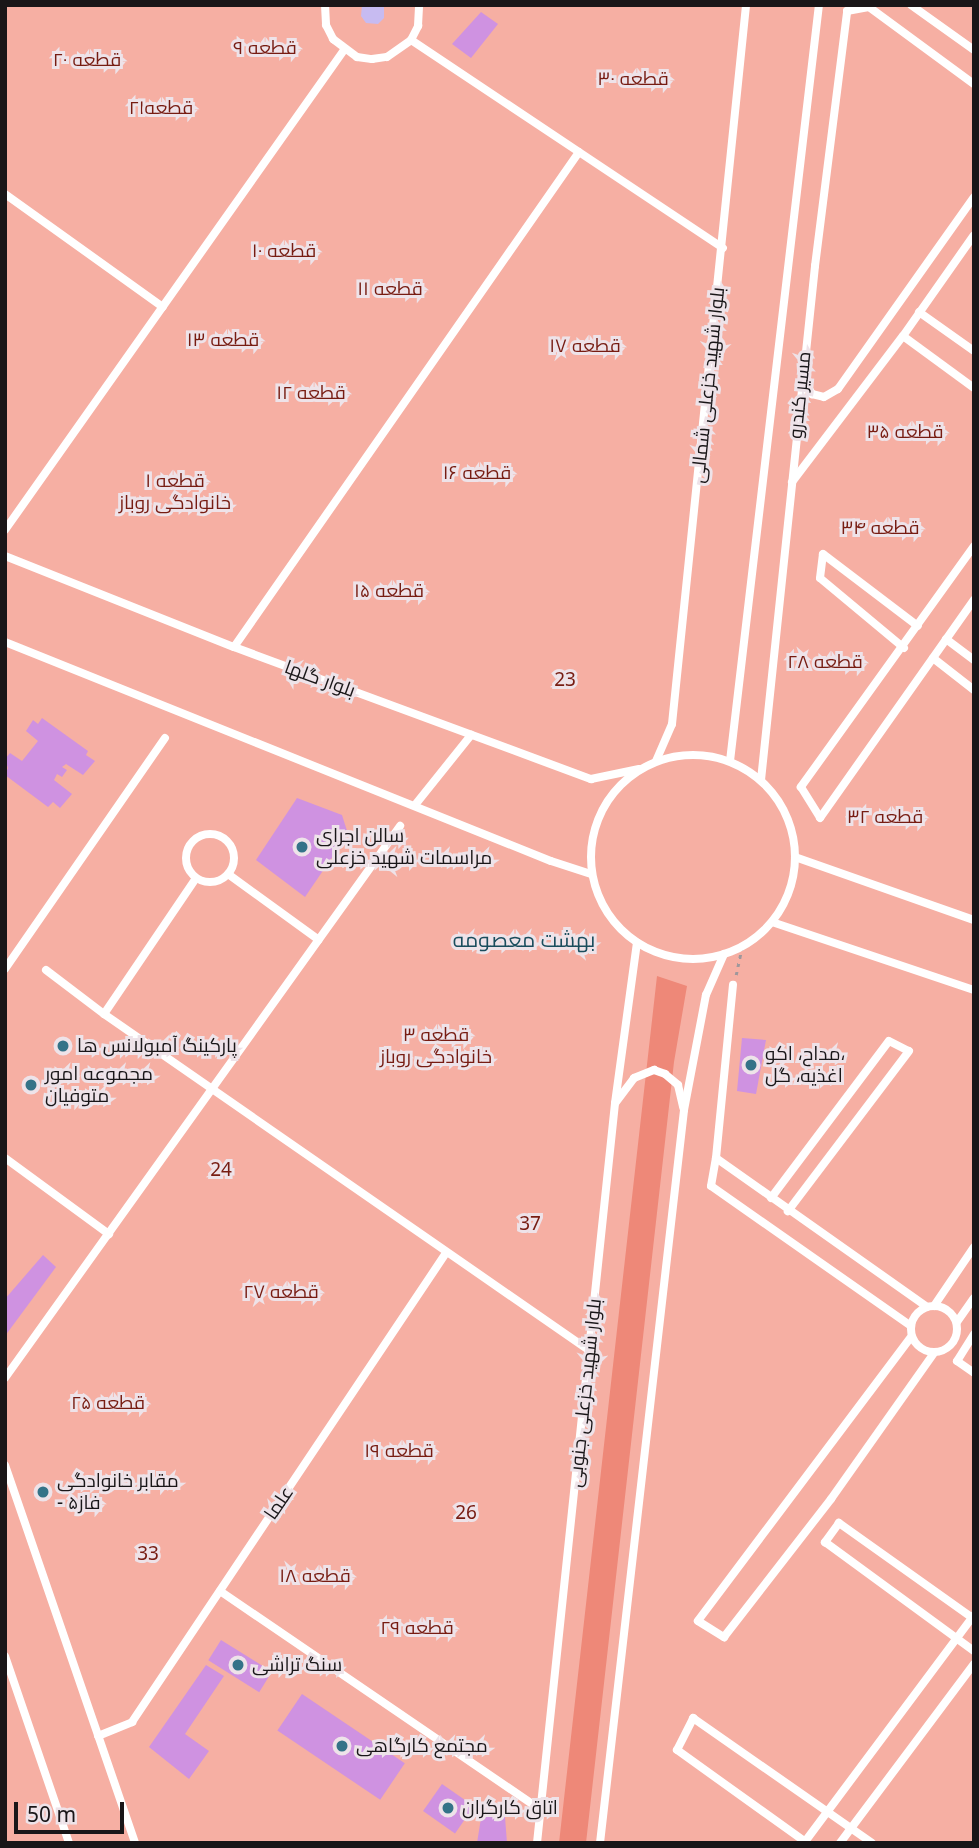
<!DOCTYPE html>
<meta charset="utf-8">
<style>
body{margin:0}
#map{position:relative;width:979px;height:1848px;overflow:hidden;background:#eee3e9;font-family:"Noto Sans",Cairo,sans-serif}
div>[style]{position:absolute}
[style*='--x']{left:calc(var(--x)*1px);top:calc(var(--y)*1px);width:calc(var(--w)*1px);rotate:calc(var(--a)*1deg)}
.green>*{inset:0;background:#f6afa3;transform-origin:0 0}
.forest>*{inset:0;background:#ee8878}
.water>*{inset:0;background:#c7bbf1}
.building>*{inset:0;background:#cf92e1;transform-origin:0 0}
.path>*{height:2.5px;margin-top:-1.25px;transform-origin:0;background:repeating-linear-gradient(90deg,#9f979b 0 3.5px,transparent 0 8.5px)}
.service>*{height:8px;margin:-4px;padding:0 4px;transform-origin:4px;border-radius:4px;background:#fff}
.service>.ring{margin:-4px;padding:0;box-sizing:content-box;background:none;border:8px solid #fff;border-radius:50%}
.dots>*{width:19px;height:19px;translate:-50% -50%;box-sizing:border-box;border:4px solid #eee3e9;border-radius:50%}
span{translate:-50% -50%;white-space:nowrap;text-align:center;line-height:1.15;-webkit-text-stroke:6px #eee3e9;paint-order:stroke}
.park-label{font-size:19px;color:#771c12}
.street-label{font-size:19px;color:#191618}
.poi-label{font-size:19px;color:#191618}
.left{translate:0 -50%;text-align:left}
.neighbourhood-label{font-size:21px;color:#1a4d5d}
.frame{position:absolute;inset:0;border:7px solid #191618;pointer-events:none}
.scale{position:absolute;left:14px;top:1802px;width:110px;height:32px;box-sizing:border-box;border:4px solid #191618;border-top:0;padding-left:9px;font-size:21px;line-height:24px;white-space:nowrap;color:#191618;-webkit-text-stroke:5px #eee3e9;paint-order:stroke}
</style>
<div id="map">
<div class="green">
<div style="left:5px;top:5px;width:969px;height:1838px"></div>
</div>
<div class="forest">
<div style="clip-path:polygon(657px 976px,687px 986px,674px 1062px,586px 1843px,559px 1843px)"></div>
</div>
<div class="water">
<div style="clip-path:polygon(362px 5px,384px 5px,384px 18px,378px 24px,366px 23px,361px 16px)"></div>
</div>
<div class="building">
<div style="clip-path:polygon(481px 12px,498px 24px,471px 58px,452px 44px)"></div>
<div style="clip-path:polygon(42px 718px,88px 751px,86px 755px,95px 761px,83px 775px,66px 764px,62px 767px,67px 770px,62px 777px,57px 774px,54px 780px,72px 794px,60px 808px,53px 802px,48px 807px,5px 775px,8px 768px,5px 759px,10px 753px,22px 761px,38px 741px,26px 731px,33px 720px,38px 724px)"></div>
<div style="clip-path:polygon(297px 798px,342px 815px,348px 834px,305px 897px,256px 860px)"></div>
<div style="clip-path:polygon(742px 1038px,766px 1040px,756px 1094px,737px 1091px)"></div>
<div style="clip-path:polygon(43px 1255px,56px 1267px,5px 1336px,5px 1299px)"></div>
<div style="left:221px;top:1640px;width:60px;height:24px;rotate:32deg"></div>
<div style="clip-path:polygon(206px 1665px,224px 1676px,185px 1734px,209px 1751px,189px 1779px,149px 1747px)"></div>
<div style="left:302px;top:1694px;width:124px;height:44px;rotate:34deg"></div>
<div style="left:442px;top:1784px;width:39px;height:33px;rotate:35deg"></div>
<div style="clip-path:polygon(482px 1812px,505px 1817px,507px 1843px,477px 1843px)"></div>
</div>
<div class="path">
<div style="--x:736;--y:975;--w:30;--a:-78"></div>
</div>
<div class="service">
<div style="--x:325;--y:5;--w:20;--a:87"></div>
<div style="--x:326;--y:25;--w:16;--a:63"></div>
<div style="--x:333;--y:39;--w:30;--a:37"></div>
<div style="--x:357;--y:57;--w:15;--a:8"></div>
<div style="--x:372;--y:59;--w:15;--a:-8"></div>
<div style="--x:387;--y:57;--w:29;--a:-35"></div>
<div style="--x:411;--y:40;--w:16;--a:-63"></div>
<div style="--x:418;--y:26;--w:21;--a:-87"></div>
<div style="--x:911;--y:5;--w:77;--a:35.5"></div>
<div style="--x:579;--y:152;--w:173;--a:33.7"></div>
<div style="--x:5;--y:194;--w:194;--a:35.6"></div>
<div style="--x:919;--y:312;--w:67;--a:35.3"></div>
<div style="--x:903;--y:336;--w:88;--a:36.2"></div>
<div style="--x:802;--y:376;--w:21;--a:61"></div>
<div style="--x:812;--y:394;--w:12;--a:14"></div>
<div style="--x:824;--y:397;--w:16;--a:-30"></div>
<div style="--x:838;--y:389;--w:235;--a:-54.7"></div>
<div style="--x:792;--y:482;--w:183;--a:-52.8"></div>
<div style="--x:903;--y:336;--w:123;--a:-54.9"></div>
<div style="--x:5;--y:530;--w:588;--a:-54.77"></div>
<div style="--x:974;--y:546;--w:297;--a:125.7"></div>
<div style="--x:801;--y:787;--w:36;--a:58"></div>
<div style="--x:820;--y:818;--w:267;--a:-54.8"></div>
<div style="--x:5;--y:556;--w:246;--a:21.7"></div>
<div style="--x:234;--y:647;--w:381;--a:20.3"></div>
<div style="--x:591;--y:779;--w:49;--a:-11.8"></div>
<div style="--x:946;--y:639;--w:35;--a:37"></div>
<div style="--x:5;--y:642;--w:588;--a:21.86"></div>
<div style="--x:551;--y:861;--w:42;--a:18"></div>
<div style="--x:234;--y:647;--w:603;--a:-55.12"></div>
<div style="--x:579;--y:152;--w:202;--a:-146.3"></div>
<div style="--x:904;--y:648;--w:109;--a:-140.2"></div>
<div style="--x:820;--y:578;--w:24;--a:-83"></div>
<div style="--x:823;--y:554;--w:119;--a:37.2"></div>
<div style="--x:933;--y:658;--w:52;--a:38"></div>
<div class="ring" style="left:591px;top:755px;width:196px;height:196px"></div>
<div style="--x:656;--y:761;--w:40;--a:-66.6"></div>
<div style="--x:672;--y:724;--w:723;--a:-84.12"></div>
<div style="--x:730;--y:761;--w:761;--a:-83.29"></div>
<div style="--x:761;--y:780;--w:517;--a:-84"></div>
<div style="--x:815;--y:266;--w:257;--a:-82.8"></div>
<div style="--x:847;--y:11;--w:22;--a:-10"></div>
<div style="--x:869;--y:7;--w:130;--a:36.3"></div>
<div style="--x:415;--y:805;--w:90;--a:-51.3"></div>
<div class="ring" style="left:186px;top:834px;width:40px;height:40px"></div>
<div style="--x:795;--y:857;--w:190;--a:19.4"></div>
<div style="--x:228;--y:874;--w:112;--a:36"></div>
<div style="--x:772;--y:922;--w:213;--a:18.6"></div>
<div style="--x:5;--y:969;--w:281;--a:-55.3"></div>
<div style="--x:46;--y:970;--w:73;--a:37.2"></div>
<div style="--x:104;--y:1014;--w:591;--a:34.74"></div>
<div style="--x:104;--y:1014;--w:164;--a:-55.9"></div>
<div style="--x:616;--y:1102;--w:30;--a:-53"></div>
<div style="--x:634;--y:1078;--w:22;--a:-22"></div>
<div style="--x:654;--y:1070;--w:12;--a:20"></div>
<div style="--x:665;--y:1074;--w:17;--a:40"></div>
<div style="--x:678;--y:1085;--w:23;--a:77"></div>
<div style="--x:5;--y:1158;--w:129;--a:36.2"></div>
<div style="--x:716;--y:1158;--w:174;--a:-84.4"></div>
<div style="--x:771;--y:1198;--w:196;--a:-53.1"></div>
<div style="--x:889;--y:1041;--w:22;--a:27"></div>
<div style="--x:909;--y:1051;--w:201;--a:127.1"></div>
<div style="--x:934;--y:1306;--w:71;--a:-55.9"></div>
<div class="ring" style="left:911px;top:1306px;width:38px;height:38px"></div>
<div style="--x:957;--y:1322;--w:29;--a:-55"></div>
<div style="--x:911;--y:1326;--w:244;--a:-145"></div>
<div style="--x:711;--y:1186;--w:28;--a:-80"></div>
<div style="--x:716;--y:1158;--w:258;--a:35.2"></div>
<div style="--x:974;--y:1334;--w:32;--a:122"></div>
<div style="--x:957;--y:1361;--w:21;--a:35"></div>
<div style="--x:911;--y:1337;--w:355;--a:126.9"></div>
<div style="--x:698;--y:1621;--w:31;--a:32"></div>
<div style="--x:724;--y:1637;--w:175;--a:-52.2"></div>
<div style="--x:831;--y:1499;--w:179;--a:-54.8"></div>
<div style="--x:5;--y:1378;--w:679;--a:-54.41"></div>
<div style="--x:5;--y:1465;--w:400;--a:71"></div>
<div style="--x:220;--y:1591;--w:387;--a:34.3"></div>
<div style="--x:974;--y:1619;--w:166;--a:-144.6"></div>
<div style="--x:839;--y:1523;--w:24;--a:126"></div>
<div style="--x:825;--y:1542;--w:185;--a:36.2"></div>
<div style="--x:5;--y:1656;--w:198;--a:71.1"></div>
<div style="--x:98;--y:1736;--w:37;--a:-22"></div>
<div style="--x:132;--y:1722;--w:564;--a:-56.2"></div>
<div style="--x:537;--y:1843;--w:744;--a:-83.98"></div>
<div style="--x:615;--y:1103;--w:162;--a:-82.2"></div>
<div style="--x:600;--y:1843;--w:738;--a:-83.46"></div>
<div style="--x:684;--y:1110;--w:117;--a:-79.2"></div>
<div style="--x:706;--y:995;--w:45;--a:-66.3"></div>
<div style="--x:804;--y:1843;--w:284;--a:-53.3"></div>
<div style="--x:807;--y:1843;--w:160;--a:-144.4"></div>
<div style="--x:677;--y:1750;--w:36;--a:-63"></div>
<div style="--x:693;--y:1718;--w:218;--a:34.9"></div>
<div style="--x:840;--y:1843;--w:224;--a:-53.2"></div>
</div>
<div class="dots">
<div style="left:302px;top:847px;background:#347388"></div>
<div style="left:63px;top:1046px;background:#347388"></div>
<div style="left:751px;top:1065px;background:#347388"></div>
<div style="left:31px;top:1085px;background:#347388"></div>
<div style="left:43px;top:1492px;background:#347388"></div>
<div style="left:238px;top:1665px;background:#347388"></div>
<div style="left:342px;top:1746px;background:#347388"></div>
<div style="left:448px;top:1808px;background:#347388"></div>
</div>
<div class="park-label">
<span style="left:265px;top:48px">قطعه ۹</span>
<span style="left:87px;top:60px">قطعه ۲۰</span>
<span style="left:633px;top:79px">قطعه ۳۰</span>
<span style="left:161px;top:108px">قطعه۲۱</span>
<span style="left:284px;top:251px">قطعه ۱۰</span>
<span style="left:390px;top:289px">قطعه ۱۱</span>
<span style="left:223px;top:340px">قطعه ۱۳</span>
<span style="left:585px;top:346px">قطعه ۱۷</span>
<span style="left:311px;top:393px">قطعه ۱۲</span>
<span style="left:905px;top:432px">قطعه ۳۵</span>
<span style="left:477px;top:473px">قطعه ۱۶</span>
<span style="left:175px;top:492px">قطعه ۱<br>خانوادگی روباز</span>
<span style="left:880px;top:528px">قطعه ۳۴</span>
<span style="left:389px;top:591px">قطعه ۱۵</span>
<span style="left:825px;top:662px">قطعه ۲۸</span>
<span style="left:565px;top:680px">23</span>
<span style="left:885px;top:817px">قطعه ۳۲</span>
<span style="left:436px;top:1046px">قطعه ۳<br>خانوادگی روباز</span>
<span style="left:221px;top:1170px">24</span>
<span style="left:530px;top:1224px">37</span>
<span style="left:281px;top:1292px">قطعه ۲۷</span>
<span style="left:108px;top:1403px">قطعه ۲۵</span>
<span style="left:399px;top:1451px">قطعه ۱۹</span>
<span style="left:466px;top:1513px">26</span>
<span style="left:148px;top:1554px">33</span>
<span style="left:315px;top:1576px">قطعه ۱۸</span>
<span style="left:417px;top:1628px">قطعه ۲۹</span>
</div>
<div class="street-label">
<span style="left:708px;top:385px;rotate:-84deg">بلوار شهید خزعلی شمالی</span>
<span style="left:800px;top:395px;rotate:-84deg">مسیر کندرو</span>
<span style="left:320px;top:679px;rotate:20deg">بلوار گلها</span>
<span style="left:585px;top:1393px;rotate:-84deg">بلوار شهید خزعلی جنوبی</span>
<span style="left:279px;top:1503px;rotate:-56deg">علما</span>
</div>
<div class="poi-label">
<span class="left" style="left:316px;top:847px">سالن اجرای<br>مراسمات شهید خزعلی</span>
<span class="left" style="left:77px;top:1046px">پارکینگ آمبولانس ها</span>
<span class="left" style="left:765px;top:1065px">مداح، اکو،<br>اغذیه، گل</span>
<span class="left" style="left:45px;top:1085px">مجموعه امور<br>متوفیان</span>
<span class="left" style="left:57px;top:1492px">مقابر خانوادگی<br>- فاز۵</span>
<span class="left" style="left:252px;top:1665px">سنگ تراشی</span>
<span class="left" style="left:356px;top:1746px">مجتمع کارگاهی</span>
<span class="left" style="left:462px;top:1808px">اتاق کارگران</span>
</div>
<div class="neighbourhood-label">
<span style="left:524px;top:939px">بهشت معصومه</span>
</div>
<div class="frame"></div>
<div class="scale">50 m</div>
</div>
